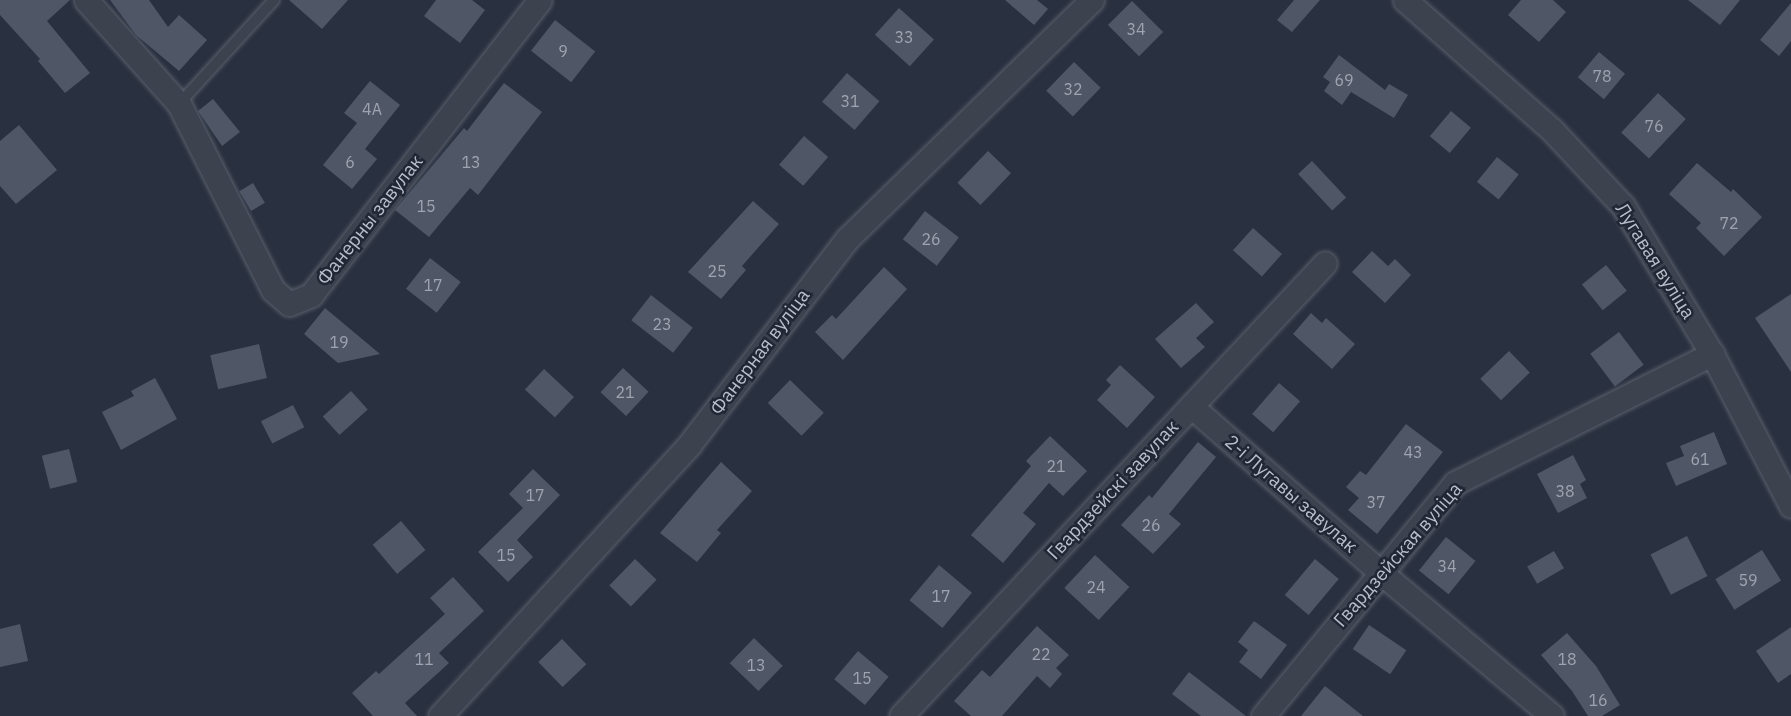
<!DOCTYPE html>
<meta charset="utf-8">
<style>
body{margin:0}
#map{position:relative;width:1791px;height:716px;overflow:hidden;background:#29303f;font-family:"IBM Plex Sans",sans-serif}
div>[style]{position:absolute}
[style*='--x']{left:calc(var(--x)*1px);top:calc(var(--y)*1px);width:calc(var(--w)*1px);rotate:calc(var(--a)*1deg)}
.building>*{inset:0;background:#4f5767;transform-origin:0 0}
.roads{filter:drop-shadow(0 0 2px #5a606c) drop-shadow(0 0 2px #5a606c)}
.lane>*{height:10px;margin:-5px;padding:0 5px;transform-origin:5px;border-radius:5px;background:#3d424f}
.street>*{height:23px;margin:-11.5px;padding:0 11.5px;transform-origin:11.5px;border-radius:11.5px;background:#3d424f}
span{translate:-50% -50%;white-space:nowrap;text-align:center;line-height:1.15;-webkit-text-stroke:5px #212734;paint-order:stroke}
.number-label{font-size:16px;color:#9ea4b0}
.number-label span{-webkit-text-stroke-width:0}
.street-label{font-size:19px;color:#b9bec9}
</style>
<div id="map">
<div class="building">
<div style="clip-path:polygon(0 0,70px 0,47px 21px,90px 73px,65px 93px,38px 61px,40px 59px,0 15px)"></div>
<div style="clip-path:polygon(110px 0,149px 0,168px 27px,179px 15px,207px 40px,179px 71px,136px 35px)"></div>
<div style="clip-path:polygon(289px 0,348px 0,322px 29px)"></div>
<div style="clip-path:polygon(436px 0,472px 0,485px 10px,460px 43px,424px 16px)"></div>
<div style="clip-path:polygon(1005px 0,1037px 0,1048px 9px,1034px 25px)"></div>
<div style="clip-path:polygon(1294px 0,1320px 0,1292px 32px,1277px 20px)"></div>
<div style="clip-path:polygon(1521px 0,1553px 0,1566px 12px,1539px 42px,1508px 15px)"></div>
<div style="clip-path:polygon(1688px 0,1740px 0,1720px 25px)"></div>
<div style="left:1132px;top:1px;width:44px;height:34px;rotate:45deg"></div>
<div style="clip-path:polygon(1791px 3px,1791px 41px,1779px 56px,1760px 40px)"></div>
<div style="left:899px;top:8px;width:47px;height:36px;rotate:42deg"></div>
<div style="left:555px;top:20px;width:51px;height:39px;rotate:38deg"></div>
<div style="left:1599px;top:52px;width:34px;height:33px;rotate:40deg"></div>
<div style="clip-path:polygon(1339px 55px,1385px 90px,1389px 84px,1408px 95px,1394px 118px,1351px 92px,1342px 105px,1324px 91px,1330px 82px,1323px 77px)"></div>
<div style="left:1074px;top:62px;width:37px;height:40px;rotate:44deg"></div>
<div style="left:847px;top:73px;width:43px;height:38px;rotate:41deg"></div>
<div style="clip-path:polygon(370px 81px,400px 105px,365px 149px,377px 159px,352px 189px,323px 165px,357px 123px,344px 113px)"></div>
<div style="clip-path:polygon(504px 83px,542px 112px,478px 195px,470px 188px,429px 237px,395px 210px,464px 128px,467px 131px)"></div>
<div style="left:1658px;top:93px;width:38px;height:54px;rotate:43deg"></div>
<div style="clip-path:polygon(213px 99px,240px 132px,222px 146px,198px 111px)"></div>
<div style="left:1451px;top:111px;width:26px;height:33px;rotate:40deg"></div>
<div style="clip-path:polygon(19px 125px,57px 170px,16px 204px,0 186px,0 141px)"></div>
<div style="left:804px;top:136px;width:32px;height:38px;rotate:41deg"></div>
<div style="left:988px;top:151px;width:32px;height:44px;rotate:44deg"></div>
<div style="left:1497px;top:157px;width:28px;height:32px;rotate:39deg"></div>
<div style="left:1312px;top:161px;width:50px;height:19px;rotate:47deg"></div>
<div style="clip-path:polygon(1697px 163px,1731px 192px,1733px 189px,1762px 217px,1724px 256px,1696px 228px,1701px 223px,1669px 194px)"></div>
<div style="left:253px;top:183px;width:23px;height:16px;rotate:59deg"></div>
<div style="clip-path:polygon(753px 201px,779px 224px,742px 266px,746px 270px,721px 299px,688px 272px)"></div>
<div style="left:925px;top:211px;width:43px;height:36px;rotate:38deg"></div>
<div style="left:1253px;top:228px;width:39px;height:30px;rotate:42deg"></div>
<div style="clip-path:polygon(1372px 251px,1388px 266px,1395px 259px,1411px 275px,1385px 303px,1352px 272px)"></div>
<div style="left:430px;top:258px;width:39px;height:39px;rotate:38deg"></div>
<div style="left:1606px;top:265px;width:33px;height:31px;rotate:51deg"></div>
<div style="clip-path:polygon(884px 267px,907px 289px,843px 360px,815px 332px,832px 315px,836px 319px)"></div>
<div style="clip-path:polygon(1791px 294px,1791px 372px,1755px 318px)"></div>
<div style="left:651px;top:295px;width:53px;height:32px;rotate:38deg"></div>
<div style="clip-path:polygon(1196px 303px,1214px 322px,1196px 338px,1205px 347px,1181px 368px,1155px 339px)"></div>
<div style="clip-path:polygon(325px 308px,380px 354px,338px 363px,304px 334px)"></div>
<div style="clip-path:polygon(1311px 313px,1322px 323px,1326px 318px,1355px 344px,1332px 369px,1293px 334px)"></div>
<div style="left:1619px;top:332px;width:41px;height:36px;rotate:53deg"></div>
<div style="left:259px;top:344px;width:35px;height:50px;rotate:77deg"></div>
<div style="left:1509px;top:351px;width:30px;height:40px;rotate:46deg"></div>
<div style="clip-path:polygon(1120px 365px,1155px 397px,1127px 428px,1097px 400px,1111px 385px,1106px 380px)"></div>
<div style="left:623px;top:368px;width:35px;height:33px;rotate:43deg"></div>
<div style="left:544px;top:369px;width:41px;height:28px;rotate:43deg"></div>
<div style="clip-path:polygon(155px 378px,177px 419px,121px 450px,102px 412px,134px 396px,131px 391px)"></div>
<div style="left:790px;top:380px;width:47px;height:32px;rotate:44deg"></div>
<div style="left:1279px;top:383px;width:28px;height:41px;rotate:41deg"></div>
<div style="left:351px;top:391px;width:25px;height:38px;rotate:48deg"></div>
<div style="left:293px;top:405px;width:25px;height:36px;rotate:63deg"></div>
<div style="clip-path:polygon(1406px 424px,1443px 452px,1377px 534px,1348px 510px,1359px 498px,1346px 487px,1360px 471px,1366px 475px)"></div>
<div style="clip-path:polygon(1714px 432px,1727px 464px,1676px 486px,1666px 463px,1684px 456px,1680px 446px)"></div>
<div style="clip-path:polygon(1050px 436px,1087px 471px,1063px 496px,1049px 483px,1023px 513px,1036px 524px,1003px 563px,971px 535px,1031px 466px,1026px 461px)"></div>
<div style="clip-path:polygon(1198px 442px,1216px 457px,1169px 514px,1181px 524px,1153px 554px,1121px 525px,1149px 495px,1152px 498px)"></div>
<div style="left:69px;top:449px;width:34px;height:28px;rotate:76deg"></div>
<div style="clip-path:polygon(1573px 455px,1586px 480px,1580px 484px,1587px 498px,1558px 513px,1537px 474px)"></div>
<div style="clip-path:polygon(721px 462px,752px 491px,717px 530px,721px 533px,697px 562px,660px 533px)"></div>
<div style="clip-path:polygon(533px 469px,560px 495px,517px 540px,533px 557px,508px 582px,478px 552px,523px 508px,509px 494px)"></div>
<div style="left:401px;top:521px;width:38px;height:37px;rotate:50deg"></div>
<div style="left:1687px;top:536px;width:45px;height:41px;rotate:63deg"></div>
<div style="left:1446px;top:537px;width:38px;height:43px;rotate:39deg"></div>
<div style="left:1762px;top:550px;width:36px;height:55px;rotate:58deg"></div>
<div style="left:1554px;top:551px;width:20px;height:31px;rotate:60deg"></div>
<div style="left:1095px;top:555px;width:47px;height:45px;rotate:43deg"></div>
<div style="left:635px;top:559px;width:30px;height:37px;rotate:44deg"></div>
<div style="left:1315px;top:559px;width:31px;height:47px;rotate:40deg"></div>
<div style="left:939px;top:565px;width:43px;height:46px;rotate:40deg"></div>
<div style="clip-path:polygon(453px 577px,484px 611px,439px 653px,449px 663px,405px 703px,417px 716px,373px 716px,352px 693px,376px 671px,379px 674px,445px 614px,430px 598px)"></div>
<div style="clip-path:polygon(1254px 621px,1287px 645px,1261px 679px,1239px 662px,1248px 650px,1238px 642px)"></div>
<div style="clip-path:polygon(20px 624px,28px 661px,0 667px,0 629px)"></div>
<div style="left:1369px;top:625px;width:45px;height:29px;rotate:34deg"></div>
<div style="clip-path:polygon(1037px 626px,1069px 655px,1056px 668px,1062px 674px,1050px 688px,1037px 676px,1002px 716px,971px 716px,954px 701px,982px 670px,990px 677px)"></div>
<div style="clip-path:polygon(1791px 627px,1791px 674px,1778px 683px,1756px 651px)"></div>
<div style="clip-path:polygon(1567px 633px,1596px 666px,1620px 705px,1602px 716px,1588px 716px,1572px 691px,1541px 655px)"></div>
<div style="left:754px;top:638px;width:40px;height:35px;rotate:44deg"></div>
<div style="left:562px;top:639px;width:35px;height:33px;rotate:46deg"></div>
<div style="left:858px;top:651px;width:40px;height:37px;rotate:40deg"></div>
<div style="clip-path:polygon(1189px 672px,1246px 716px,1201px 716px,1172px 694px)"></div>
<div style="clip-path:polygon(1325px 686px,1363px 716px,1301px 716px)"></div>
</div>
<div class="roads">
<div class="lane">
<div style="--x:179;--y:104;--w:141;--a:-47.6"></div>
</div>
<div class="street">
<div style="--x:86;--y:0;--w:140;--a:48.2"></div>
<div style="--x:179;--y:104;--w:208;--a:63.2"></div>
<div style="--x:273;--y:290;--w:21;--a:41"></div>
<div style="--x:289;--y:304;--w:24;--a:-22"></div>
<div style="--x:311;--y:295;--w:373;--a:-52.2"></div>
<div style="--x:1405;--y:0;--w:195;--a:41.5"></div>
<div style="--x:1551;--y:129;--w:105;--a:46.9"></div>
<div style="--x:1623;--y:206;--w:173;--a:59"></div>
<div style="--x:1712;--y:354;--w:171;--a:62.5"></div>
<div style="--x:1191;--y:406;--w:252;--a:41.3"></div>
<div style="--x:1380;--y:572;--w:224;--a:39.9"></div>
<div style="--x:440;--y:716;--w:368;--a:-47.4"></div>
<div style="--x:689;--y:445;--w:260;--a:-52.5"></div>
<div style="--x:847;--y:239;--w:342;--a:-44.3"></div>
<div style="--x:901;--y:716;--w:620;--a:-46.89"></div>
<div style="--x:1263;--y:716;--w:302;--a:-50.5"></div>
<div style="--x:1455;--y:483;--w:288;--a:-26.7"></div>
</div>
</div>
<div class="number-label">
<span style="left:1136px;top:29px">34</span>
<span style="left:904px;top:37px">33</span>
<span style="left:563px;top:51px">9</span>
<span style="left:1602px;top:76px">78</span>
<span style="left:1344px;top:80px">69</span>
<span style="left:1073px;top:89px">32</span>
<span style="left:850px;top:101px">31</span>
<span style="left:372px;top:109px">4А</span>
<span style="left:1654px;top:126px">76</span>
<span style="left:350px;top:162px">6</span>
<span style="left:471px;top:162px">13</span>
<span style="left:426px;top:206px">15</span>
<span style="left:1729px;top:223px">72</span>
<span style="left:931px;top:239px">26</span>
<span style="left:717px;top:271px">25</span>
<span style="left:433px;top:285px">17</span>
<span style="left:662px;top:324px">23</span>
<span style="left:339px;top:342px">19</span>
<span style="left:625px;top:392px">21</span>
<span style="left:1413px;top:452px">43</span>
<span style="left:1700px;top:459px">61</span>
<span style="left:1056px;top:466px">21</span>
<span style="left:1565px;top:491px">38</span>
<span style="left:535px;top:495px">17</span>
<span style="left:1376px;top:502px">37</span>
<span style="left:1151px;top:525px">26</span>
<span style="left:506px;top:555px">15</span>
<span style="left:1447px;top:566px">34</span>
<span style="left:1748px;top:580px">59</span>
<span style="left:1096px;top:587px">24</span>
<span style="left:941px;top:596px">17</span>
<span style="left:1041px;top:654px">22</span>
<span style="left:424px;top:659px">11</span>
<span style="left:1567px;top:659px">18</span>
<span style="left:756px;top:665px">13</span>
<span style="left:862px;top:678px">15</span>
<span style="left:1598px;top:700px">16</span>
</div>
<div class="street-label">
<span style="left:370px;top:220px;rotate:-52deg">Фанерны завулак</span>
<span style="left:1655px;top:261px;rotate:58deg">Лугавая вуліца</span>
<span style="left:760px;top:352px;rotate:-53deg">Фанерная вуліца</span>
<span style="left:1113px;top:490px;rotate:-47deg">Гвардзейскі завулак</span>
<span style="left:1291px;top:494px;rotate:41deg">2-і Лугавы завулак</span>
<span style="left:1398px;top:555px;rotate:-49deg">Гвардзейская вуліца</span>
</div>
</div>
